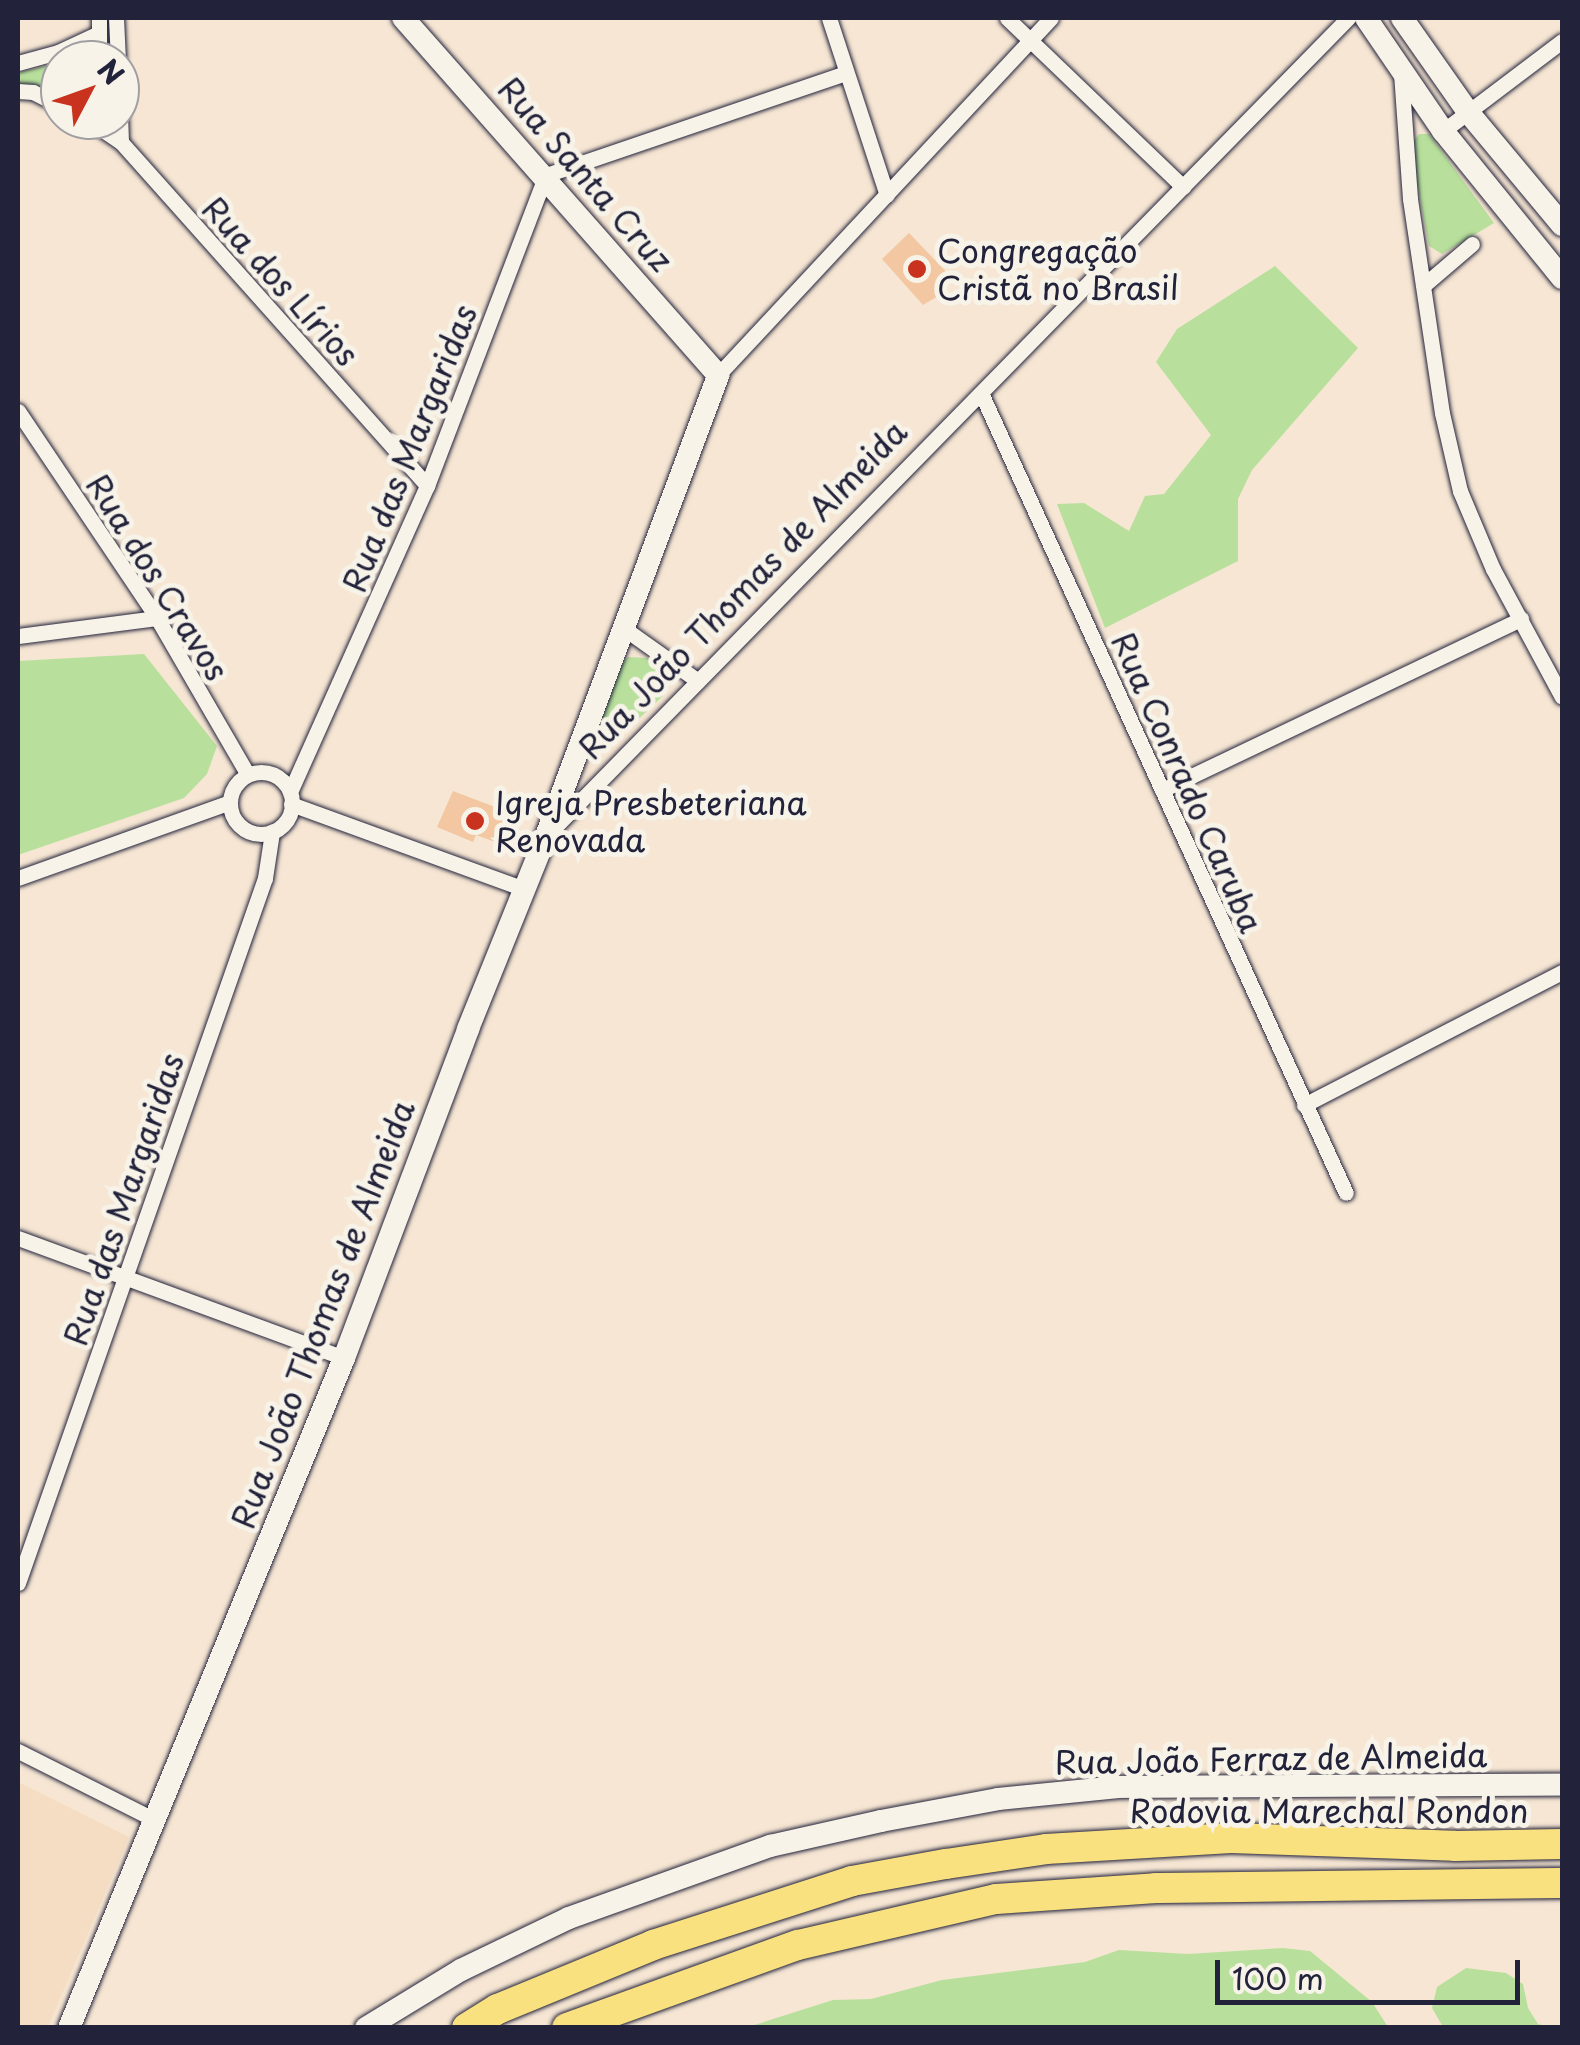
<!DOCTYPE html>
<meta charset="utf-8">
<style>
body{margin:0}
#map{position:relative;width:1580px;height:2045px;overflow:hidden;background:#f6e6d3;font-family:"Playpen Sans",sans-serif}
div>[style]{position:absolute}
[style*='--x']{left:calc(var(--x)*1px);top:calc(var(--y)*1px);width:calc(var(--w)*1px);rotate:calc(var(--a)*1deg)}
.built>*{inset:0;background:#f5ddc4}
.green>*{inset:0;background:#b8e09c}
.building>*{inset:0;background:#f2c7a1}
.roads{filter:drop-shadow(0 0 2px #22223b) drop-shadow(0 0 2px #22223b)}
.street>*{height:15px;margin:-7.5px;padding:0 7.5px;transform-origin:7.5px;border-radius:7.5px;background:#f7f3e8}
.street>.ring{margin:-7.5px;padding:0;box-sizing:content-box;background:none;border:15px solid #f7f3e8;border-radius:50%}
.secondary>*{height:22px;margin:-11px;padding:0 11px;transform-origin:11px;border-radius:11px;background:#f7f3e8}
.highway>*{height:30px;margin:-15px;padding:0 15px;transform-origin:15px;border-radius:15px;background:#fae180}
.dots>*{width:28px;height:28px;translate:-50% -50%;box-sizing:border-box;border:5px solid #f7f3e8;border-radius:50%}
span{translate:-50% -50%;white-space:nowrap;text-align:center;line-height:1.15;-webkit-text-stroke:10px #f7f3e8;paint-order:stroke}
.street-label{font-size:32px;color:#22223b}
.poi-label{font-size:32px;color:#22223b}
.left{translate:0 -50%;text-align:left}
.frame{position:absolute;inset:0;border:20px solid #22223b;pointer-events:none}
.north{position:absolute;left:40px;top:40px;width:100px;height:100px;box-sizing:border-box;background:#f7f3e8;border:2px solid #a29fa3;border-radius:50%;rotate:49deg;font-size:28px;font-weight:700;line-height:40px;text-align:center;color:#22223b}
.north::after{content:'';display:block;margin:auto;width:35px;height:45px;background:#c8321e;clip-path:polygon(50% 0,100% 100%,50% 72%,0 100%)}
.scale{position:absolute;left:1215px;top:1960px;width:305px;height:45px;box-sizing:border-box;border:5px solid #22223b;border-top:0;padding-left:12px;font-size:30px;line-height:35px;white-space:nowrap;color:#22223b;-webkit-text-stroke:8px #f7f3e8;paint-order:stroke}
</style>
<div id="map">
<div class="built">
<div style="clip-path:polygon(18px 1782px,129px 1837px,48px 2027px,18px 2027px)"></div>
</div>
<div class="green">
<div style="clip-path:polygon(60px 62px,60px 96px,18px 87px,18px 73px)"></div>
<div style="clip-path:polygon(1419px 134px,1429px 134px,1494px 223px,1442px 254px,1429px 246px,1410px 146px)"></div>
<div style="clip-path:polygon(1275px 266px,1358px 348px,1252px 470px,1238px 499px,1238px 561px,1105px 628px,1057px 504px,1084px 503px,1129px 531px,1145px 496px,1164px 494px,1211px 435px,1156px 362px,1177px 329px)"></div>
<div style="clip-path:polygon(144px 654px,217px 746px,207px 774px,184px 798px,18px 855px,18px 661px)"></div>
<div style="clip-path:polygon(628px 657px,648px 658px,663px 670px,664px 695px,612px 744px,603px 746px,596px 741px,594px 731px,618px 666px)"></div>
<div style="clip-path:polygon(1283px 1948px,1310px 1951px,1372px 2002px,1388px 2027px,748px 2027px,833px 2000px,871px 1999px,942px 1980px,1085px 1962px,1119px 1950px,1188px 1954px)"></div>
<div style="clip-path:polygon(1466px 1968px,1506px 1973px,1523px 1984px,1528px 2008px,1538px 2024px,1549px 2027px,1443px 2027px,1432px 2008px,1437px 1987px)"></div>
</div>
<div class="building">
<div style="clip-path:polygon(909px 233px,952px 278px,938px 296px,923px 305px,882px 259px)"></div>
<div style="clip-path:polygon(453px 791px,513px 814px,501px 844px,476px 835px,473px 842px,437px 827px)"></div>
</div>
<div class="roads">
<div class="street">
<div style="--x:116;--y:18;--w:42;--a:87.3"></div>
<div style="--x:829;--y:18;--w:186;--a:71.9"></div>
<div style="--x:1007;--y:18;--w:244;--a:43.8"></div>
<div style="--x:99;--y:60;--w:42;--a:-90"></div>
<div style="--x:18;--y:63;--w:41;--a:-15.4"></div>
<div style="--x:58;--y:52;--w:45;--a:-24.9"></div>
<div style="--x:1401;--y:73;--w:126;--a:85.9"></div>
<div style="--x:1410;--y:199;--w:216;--a:81.5"></div>
<div style="--x:1442;--y:413;--w:80;--a:77"></div>
<div style="--x:1460;--y:491;--w:85;--a:67.1"></div>
<div style="--x:1493;--y:569;--w:145;--a:61.7"></div>
<div style="--x:18;--y:91;--w:15;--a:4"></div>
<div style="--x:33;--y:92;--w:30;--a:27"></div>
<div style="--x:120;--y:113;--w:29;--a:88"></div>
<div style="--x:88;--y:120;--w:40;--a:34"></div>
<div style="--x:121;--y:142;--w:460;--a:48.3"></div>
<div style="--x:1443;--y:131;--w:149;--a:-37.1"></div>
<div style="--x:1424;--y:285;--w:63;--a:-40.5"></div>
<div style="--x:718;--y:375;--w:488;--a:-47"></div>
<div style="--x:981;--y:393;--w:879;--a:65.48"></div>
<div style="--x:18;--y:411;--w:249;--a:56.1"></div>
<div style="--x:157;--y:618;--w:181;--a:59.9"></div>
<div style="--x:622;--y:627;--w:93;--a:35.4"></div>
<div style="--x:18;--y:636;--w:140;--a:-7.4"></div>
<div class="ring" style="left:230px;top:772px;width:47px;height:47px"></div>
<div style="--x:1162;--y:790;--w:398;--a:-25.5"></div>
<div style="--x:290;--y:792;--w:335;--a:-65.9"></div>
<div style="--x:427;--y:486;--w:333;--a:-69.1"></div>
<div style="--x:546;--y:175;--w:317;--a:-18.8"></div>
<div style="--x:291;--y:804;--w:248;--a:20"></div>
<div style="--x:553;--y:829;--w:1136;--a:-45.57"></div>
<div style="--x:18;--y:878;--w:225;--a:-19.7"></div>
<div style="--x:1304;--y:1105;--w:290;--a:-27.3"></div>
<div style="--x:18;--y:1238;--w:347;--a:20.2"></div>
<div style="--x:18;--y:1583;--w:747;--a:-70.69"></div>
<div style="--x:265;--y:878;--w:47;--a:-81.3"></div>
<div style="--x:18;--y:1751;--w:153;--a:26.7"></div>
</div>
<div class="secondary">
<div style="--x:1366;--y:18;--w:137;--a:55.7"></div>
<div style="--x:1443;--y:131;--w:189;--a:51"></div>
<div style="--x:1402;--y:18;--w:115;--a:54.9"></div>
<div style="--x:1468;--y:112;--w:147;--a:50.2"></div>
<div style="--x:69;--y:2028;--w:724;--a:-67.68"></div>
<div style="--x:344;--y:1358;--w:352;--a:-69.3"></div>
<div style="--x:468;--y:1029;--w:208;--a:-68"></div>
<div style="--x:546;--y:836;--w:492;--a:-69.5"></div>
<div style="--x:718;--y:375;--w:476;--a:-131.4"></div>
<div style="--x:366;--y:2028;--w:111;--a:-31.4"></div>
<div style="--x:461;--y:1970;--w:120;--a:-25.7"></div>
<div style="--x:569;--y:1918;--w:214;--a:-19.7"></div>
<div style="--x:770;--y:1846;--w:114;--a:-12.7"></div>
<div style="--x:881;--y:1821;--w:119;--a:-10.6"></div>
<div style="--x:998;--y:1799;--w:121;--a:-5.7"></div>
<div style="--x:1118;--y:1787;--w:444;--a:-0.3"></div>
</div>
<div class="highway">
<div style="--x:467;--y:2028;--w:36;--a:-32"></div>
<div style="--x:498;--y:2009;--w:168;--a:-22.4"></div>
<div style="--x:653;--y:1945;--w:209;--a:-17.8"></div>
<div style="--x:852;--y:1881;--w:96;--a:-10.3"></div>
<div style="--x:946;--y:1864;--w:101;--a:-8.5"></div>
<div style="--x:1046;--y:1849;--w:185;--a:-3.4"></div>
<div style="--x:1231;--y:1838;--w:224;--a:2"></div>
<div style="--x:1455;--y:1846;--w:107;--a:-1.1"></div>
<div style="--x:567;--y:2028;--w:245;--a:-19.8"></div>
<div style="--x:798;--y:1945;--w:203;--a:-13.1"></div>
<div style="--x:996;--y:1899;--w:160;--a:-3.9"></div>
<div style="--x:1156;--y:1888;--w:406;--a:-0.7"></div>
</div>
</div>
<div class="dots">
<div style="left:917px;top:269px;background:#c8321e"></div>
<div style="left:475px;top:821px;background:#c8321e"></div>
</div>
<div class="street-label">
<span style="left:586px;top:174px;rotate:49deg">Rua Santa Cruz</span>
<span style="left:281px;top:281px;rotate:48deg">Rua dos Lírios</span>
<span style="left:409px;top:448px;rotate:-68deg">Rua das Margaridas</span>
<span style="left:158px;top:577px;rotate:58deg">Rua dos Cravos</span>
<span style="left:742px;top:589px;rotate:-46deg">Rua João Thomas de Almeida</span>
<span style="left:1188px;top:782px;rotate:66deg">Rua Conrado Caruba</span>
<span style="left:123px;top:1199px;rotate:-71deg">Rua das Margaridas</span>
<span style="left:322px;top:1314px;rotate:-69deg">Rua João Thomas de Almeida</span>
<span style="left:1271px;top:1758px;rotate:-1deg">Rua João Ferraz de Almeida</span>
<span style="left:1329px;top:1810px">Rodovia Marechal Rondon</span>
</div>
<div class="poi-label">
<span class="left" style="left:937px;top:269px">Congregação<br>Cristã no Brasil</span>
<span class="left" style="left:495px;top:821px">Igreja Presbeteriana<br>Renovada</span>
</div>
<div class="frame"></div>
<div class="north">N</div>
<div class="scale">100 m</div>
</div>
